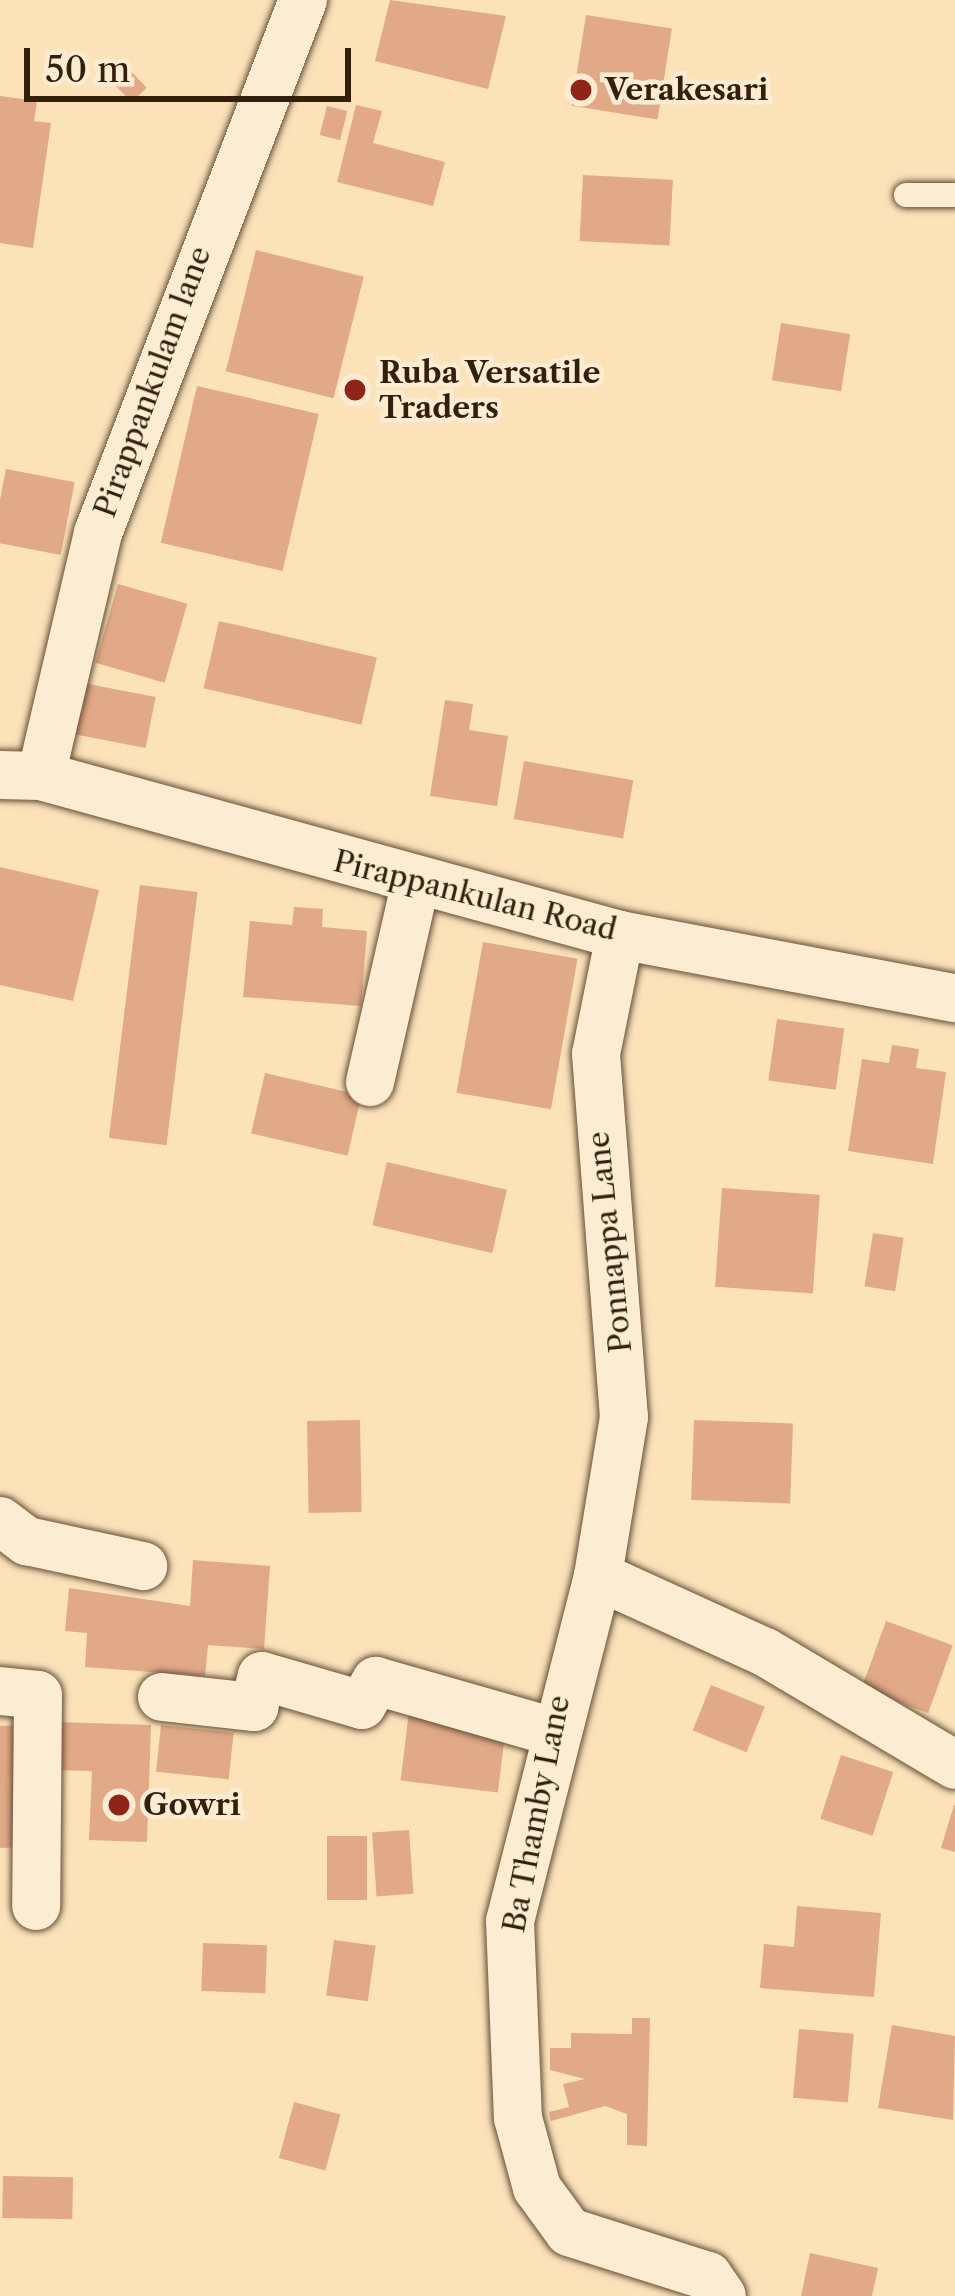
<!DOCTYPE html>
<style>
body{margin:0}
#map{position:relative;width:955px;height:2296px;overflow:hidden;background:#fbe2b9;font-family:"Libre Caslon Text",serif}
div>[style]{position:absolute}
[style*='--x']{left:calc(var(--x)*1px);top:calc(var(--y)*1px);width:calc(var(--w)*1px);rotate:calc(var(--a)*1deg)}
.building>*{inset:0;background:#e1a987;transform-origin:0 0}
.roads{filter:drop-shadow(0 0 3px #664f37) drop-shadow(0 0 3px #664f37)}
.lane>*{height:24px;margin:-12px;padding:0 12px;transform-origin:12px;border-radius:12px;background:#fcecd2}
.street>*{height:48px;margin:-24px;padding:0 24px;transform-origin:24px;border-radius:24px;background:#fcecd2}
.dots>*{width:33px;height:33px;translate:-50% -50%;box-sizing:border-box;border:6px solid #fcecd2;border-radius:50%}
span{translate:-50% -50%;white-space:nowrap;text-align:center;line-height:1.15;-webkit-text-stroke:9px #fcecd2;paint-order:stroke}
.poi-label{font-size:30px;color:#341e0c;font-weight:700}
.left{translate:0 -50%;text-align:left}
.street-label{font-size:30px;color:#341e0c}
.scale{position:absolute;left:24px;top:48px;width:327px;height:54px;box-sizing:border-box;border:6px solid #341e0c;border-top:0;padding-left:15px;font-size:36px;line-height:42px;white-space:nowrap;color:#341e0c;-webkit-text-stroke:9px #fcecd2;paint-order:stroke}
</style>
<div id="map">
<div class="building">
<div style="clip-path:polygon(390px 0,506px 16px,488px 89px,375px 61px)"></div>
<div style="left:586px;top:15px;width:87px;height:92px;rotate:9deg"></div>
<div style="left:119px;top:59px;width:40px;height:21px;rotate:46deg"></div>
<div style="clip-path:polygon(0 96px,37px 101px,34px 121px,51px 123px,33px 248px,0 243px)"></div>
<div style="clip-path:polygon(356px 105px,382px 111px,373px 143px,445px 162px,433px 206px,337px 182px)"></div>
<div style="left:327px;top:106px;width:21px;height:30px;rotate:14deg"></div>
<div style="left:583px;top:175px;width:90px;height:66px;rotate:3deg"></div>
<div style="left:256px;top:250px;width:111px;height:125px;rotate:14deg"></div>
<div style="left:781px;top:323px;width:70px;height:58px;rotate:9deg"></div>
<div style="left:197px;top:386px;width:125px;height:161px;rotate:13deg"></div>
<div style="left:6px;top:469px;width:70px;height:74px;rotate:11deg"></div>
<div style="left:118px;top:584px;width:72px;height:82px;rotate:16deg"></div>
<div style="left:219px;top:621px;width:162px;height:69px;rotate:13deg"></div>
<div style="left:78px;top:682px;width:79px;height:52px;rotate:11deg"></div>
<div style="clip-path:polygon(445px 700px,473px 704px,469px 730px,508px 736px,497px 806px,430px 796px)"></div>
<div style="left:524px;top:761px;width:111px;height:59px;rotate:10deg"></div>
<div style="clip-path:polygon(0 867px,99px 890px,73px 1001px,0 985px)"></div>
<div style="left:140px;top:885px;width:58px;height:255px;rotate:7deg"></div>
<div style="clip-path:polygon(294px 907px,323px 909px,322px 927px,367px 931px,361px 1006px,243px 997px,250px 921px,292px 925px)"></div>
<div style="left:483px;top:942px;width:96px;height:153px;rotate:10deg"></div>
<div style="left:777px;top:1019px;width:68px;height:62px;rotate:8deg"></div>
<div style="clip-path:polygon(892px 1045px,919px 1049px,916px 1068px,946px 1072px,933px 1164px,848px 1151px,862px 1059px,889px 1063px)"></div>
<div style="left:265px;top:1073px;width:99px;height:62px;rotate:13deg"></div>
<div style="left:387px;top:1162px;width:123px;height:65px;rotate:13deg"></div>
<div style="left:722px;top:1188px;width:98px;height:99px;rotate:4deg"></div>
<div style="left:873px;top:1233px;width:31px;height:54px;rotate:9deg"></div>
<div style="left:360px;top:1420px;width:92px;height:53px;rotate:89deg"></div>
<div style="left:694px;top:1420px;width:99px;height:80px;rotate:2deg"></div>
<div style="clip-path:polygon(193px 1560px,270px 1566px,264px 1649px,208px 1645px,205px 1676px,85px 1667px,87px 1633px,65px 1631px,69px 1588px,190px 1606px)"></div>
<div style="left:886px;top:1621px;width:71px;height:72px;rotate:20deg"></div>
<div style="left:711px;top:1685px;width:58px;height:49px;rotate:22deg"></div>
<div style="left:409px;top:1712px;width:98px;height:69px;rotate:7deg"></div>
<div style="clip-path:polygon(57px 1722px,151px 1725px,147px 1842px,89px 1840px,92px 1771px,55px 1770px)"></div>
<div style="clip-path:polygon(23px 1725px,27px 1847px,0 1848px,0 1726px)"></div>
<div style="left:161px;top:1725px;width:73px;height:47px;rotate:6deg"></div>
<div style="left:841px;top:1755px;width:55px;height:67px;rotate:18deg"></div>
<div style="clip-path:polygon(954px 1805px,955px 1805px,955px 1852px,941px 1848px)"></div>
<div style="left:409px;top:1830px;width:64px;height:37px;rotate:86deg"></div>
<div style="left:367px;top:1836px;width:64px;height:40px;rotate:90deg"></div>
<div style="clip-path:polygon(797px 1906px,881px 1913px,874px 1997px,760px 1988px,764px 1944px,794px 1947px)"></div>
<div style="left:334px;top:1940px;width:42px;height:56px;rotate:8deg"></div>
<div style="left:203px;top:1943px;width:64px;height:48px;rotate:2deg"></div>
<div style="clip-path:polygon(632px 2018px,650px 2018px,647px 2146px,627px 2145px,627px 2114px,605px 2106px,551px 2121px,549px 2112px,569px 2107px,563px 2084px,585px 2079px,550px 2070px,550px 2048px,571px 2048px,571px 2033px,632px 2034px)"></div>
<div style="clip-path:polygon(892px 2025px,955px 2036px,953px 2120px,878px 2108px)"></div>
<div style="left:799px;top:2029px;width:55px;height:69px;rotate:5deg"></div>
<div style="left:294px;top:2102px;width:48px;height:58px;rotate:15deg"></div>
<div style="left:3px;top:2176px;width:70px;height:42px;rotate:1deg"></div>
<div style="clip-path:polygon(810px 2253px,878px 2268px,872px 2296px,801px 2296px)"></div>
</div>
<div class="roads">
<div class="lane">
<div style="--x:906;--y:195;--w:49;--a:0"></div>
</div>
<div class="street">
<div style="--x:0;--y:775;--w:41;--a:1.4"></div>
<div style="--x:41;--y:776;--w:600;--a:15.36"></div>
<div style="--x:620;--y:935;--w:341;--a:10.7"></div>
<div style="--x:41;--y:776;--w:250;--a:-76.8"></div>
<div style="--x:98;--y:533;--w:571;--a:-68.96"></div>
<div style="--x:620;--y:935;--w:121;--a:101.4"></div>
<div style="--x:596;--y:1054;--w:364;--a:85.6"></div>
<div style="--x:624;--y:1417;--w:161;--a:99.3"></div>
<div style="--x:598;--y:1576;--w:183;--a:24.5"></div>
<div style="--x:765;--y:1652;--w:221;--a:30.7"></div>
<div style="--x:370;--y:1082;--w:202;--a:-77.1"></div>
<div style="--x:0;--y:1521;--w:34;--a:37"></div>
<div style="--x:27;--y:1541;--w:119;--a:12.2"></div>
<div style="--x:598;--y:1576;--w:356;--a:104.3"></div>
<div style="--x:510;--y:1921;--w:197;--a:87.7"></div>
<div style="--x:518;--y:2118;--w:73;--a:74.8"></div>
<div style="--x:537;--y:2188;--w:54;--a:54"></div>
<div style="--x:569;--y:2232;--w:146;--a:17.6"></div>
<div style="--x:708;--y:2276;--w:24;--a:55"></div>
<div style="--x:0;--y:1691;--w:38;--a:6"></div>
<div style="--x:38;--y:1695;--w:211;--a:90.5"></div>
<div style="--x:162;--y:1697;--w:93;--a:6.2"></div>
<div style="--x:254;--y:1707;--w:32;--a:-76"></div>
<div style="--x:262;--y:1676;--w:104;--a:16.2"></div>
<div style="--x:362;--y:1705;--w:28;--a:-60"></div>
<div style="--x:376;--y:1681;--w:181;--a:16"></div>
</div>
</div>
<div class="dots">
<div style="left:581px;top:90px;background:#8f2418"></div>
<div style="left:355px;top:390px;background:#8f2418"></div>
<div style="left:119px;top:1805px;background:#8f2418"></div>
</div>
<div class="poi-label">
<span class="left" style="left:605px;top:90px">Verakesari</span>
<span class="left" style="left:379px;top:390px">Ruba Versatile<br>Traders</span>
<span class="left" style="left:143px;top:1805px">Gowri</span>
</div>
<div class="street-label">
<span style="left:153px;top:382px;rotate:-70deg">Pirappankulam lane</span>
<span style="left:475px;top:896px;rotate:14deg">Pirappankulan Road</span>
<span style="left:610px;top:1242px;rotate:-96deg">Ponnappa Lane</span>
<span style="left:537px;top:1814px;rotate:-79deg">Ba Thamby Lane</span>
</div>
<div class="scale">50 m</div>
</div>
